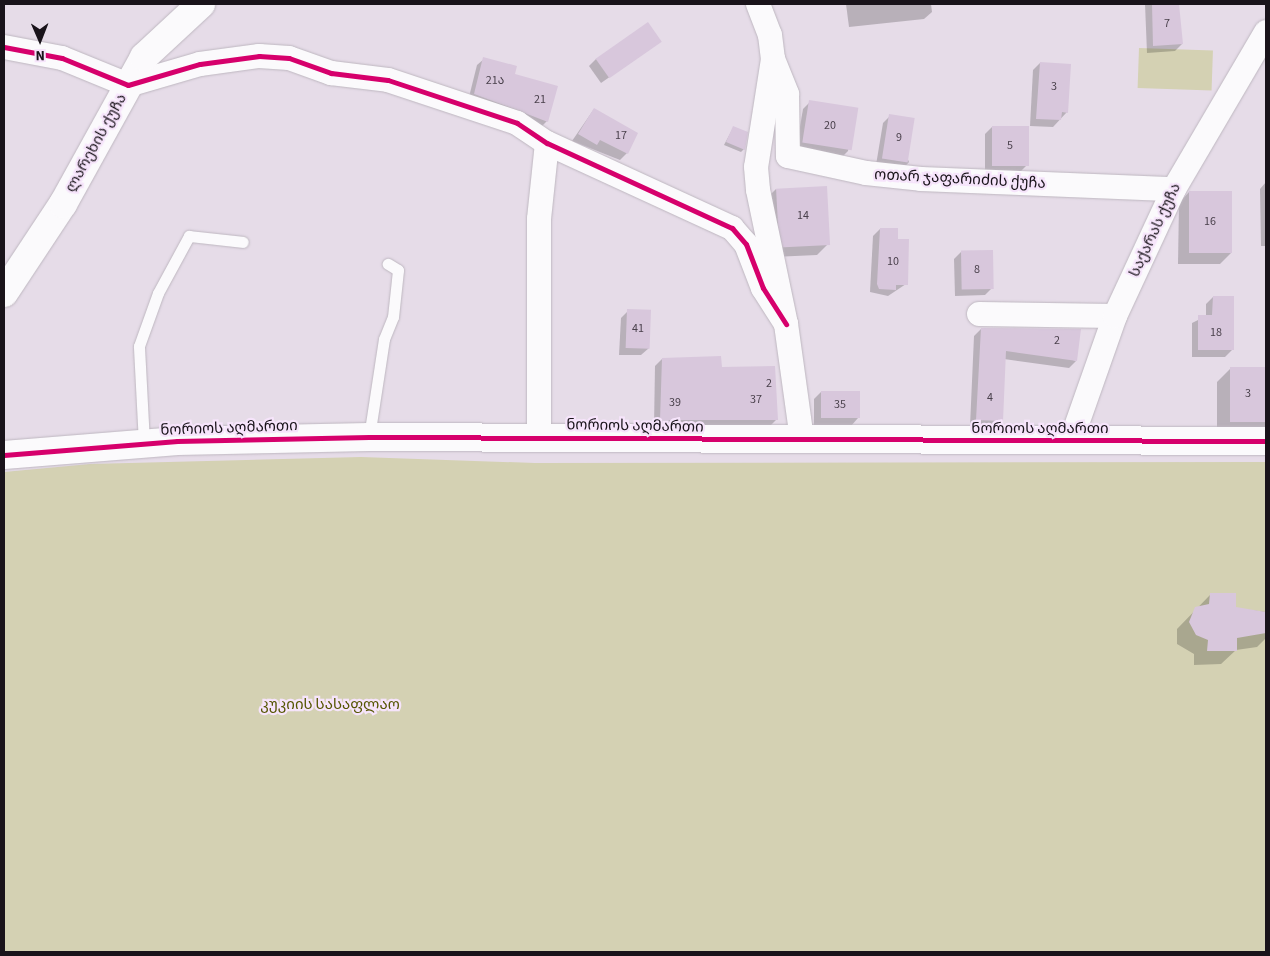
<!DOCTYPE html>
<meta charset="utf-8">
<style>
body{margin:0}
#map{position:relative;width:1270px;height:956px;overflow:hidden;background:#e6dce8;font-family:"Source Sans 3","Noto Sans Georgian",sans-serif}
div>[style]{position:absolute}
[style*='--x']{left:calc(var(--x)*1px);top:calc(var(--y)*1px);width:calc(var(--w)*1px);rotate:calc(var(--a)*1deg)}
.green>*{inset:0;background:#d4d1b3;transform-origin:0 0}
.shadow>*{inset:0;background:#0003}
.building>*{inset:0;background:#d8c7dc;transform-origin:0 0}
.roads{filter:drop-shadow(0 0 1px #beb7c0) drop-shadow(0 0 1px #beb7c0)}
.service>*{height:11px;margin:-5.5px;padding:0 5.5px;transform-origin:5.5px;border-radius:5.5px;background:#fbfafc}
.minor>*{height:24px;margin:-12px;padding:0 12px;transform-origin:12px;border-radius:12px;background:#fbfafc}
.tertiary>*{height:28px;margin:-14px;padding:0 14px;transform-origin:14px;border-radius:14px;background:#fbfafc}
.cycleway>*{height:5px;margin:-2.5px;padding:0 2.5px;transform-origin:2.5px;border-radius:2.5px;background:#d6006c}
span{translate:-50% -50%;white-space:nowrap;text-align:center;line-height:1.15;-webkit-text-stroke:4.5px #f6e4fb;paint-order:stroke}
.number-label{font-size:12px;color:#4a414c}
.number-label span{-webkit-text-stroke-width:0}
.street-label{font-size:15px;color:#19131a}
.park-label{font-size:15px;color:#555602}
.frame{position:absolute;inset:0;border:5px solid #19131a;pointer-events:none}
.north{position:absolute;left:15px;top:15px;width:50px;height:50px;-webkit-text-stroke:4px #f6e4fb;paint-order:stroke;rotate:179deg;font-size:14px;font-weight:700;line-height:20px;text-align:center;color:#19131a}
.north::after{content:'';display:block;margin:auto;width:18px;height:22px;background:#19131a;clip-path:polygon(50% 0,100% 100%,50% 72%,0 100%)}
</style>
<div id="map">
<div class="green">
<div style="left:1139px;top:48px;width:74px;height:40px;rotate:2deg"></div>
<div style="clip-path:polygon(361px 457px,535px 463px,1266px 462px,1266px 952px,4px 952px,4px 472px,90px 464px)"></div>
</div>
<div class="shadow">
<div style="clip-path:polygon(846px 4px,931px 4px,932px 12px,924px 19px,849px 27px)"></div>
<div style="clip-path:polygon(1145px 4px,1178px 4px,1182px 44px,1175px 51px,1147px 53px)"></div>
<div style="clip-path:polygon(660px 42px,601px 83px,589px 66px,596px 59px)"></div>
<div style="clip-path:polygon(484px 59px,513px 75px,547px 121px,540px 128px,468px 101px,477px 65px)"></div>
<div style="clip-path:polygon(1040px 63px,1067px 112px,1053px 127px,1030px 126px,1033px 70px)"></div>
<div style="clip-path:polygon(810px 102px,857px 109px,848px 151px,841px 158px,796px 150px,803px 109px)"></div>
<div style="clip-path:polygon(594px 109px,627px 153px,620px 160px,572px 141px)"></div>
<div style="clip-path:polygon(890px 116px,909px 162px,902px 170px,876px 165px,883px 123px)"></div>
<div style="clip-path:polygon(992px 127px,1026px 166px,1019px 173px,985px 173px,985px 134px)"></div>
<div style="clip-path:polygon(733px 128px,744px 149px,741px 152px,724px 145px)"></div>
<div style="clip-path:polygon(1266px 182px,1266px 246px,1261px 246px,1260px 189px)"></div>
<div style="clip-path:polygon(776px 189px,828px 244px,817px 255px,773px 257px,765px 200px)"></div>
<div style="clip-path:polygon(1189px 192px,1231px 253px,1220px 264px,1178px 264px,1179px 203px)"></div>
<div style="clip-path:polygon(880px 229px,897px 240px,906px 284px,888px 296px,870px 292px,873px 236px)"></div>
<div style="clip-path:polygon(961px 252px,992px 288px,985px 295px,955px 296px,954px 259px)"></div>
<div style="clip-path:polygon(1213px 297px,1233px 349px,1225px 357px,1192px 357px,1192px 323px,1206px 316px,1206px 304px)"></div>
<div style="clip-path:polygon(628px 311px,649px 348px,641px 355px,619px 355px,621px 318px)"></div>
<div style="clip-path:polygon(981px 329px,1076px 361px,1069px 368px,1004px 359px,1001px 420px,994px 427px,970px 426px,974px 336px)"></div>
<div style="clip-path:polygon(662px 359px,721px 368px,777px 419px,770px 426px,654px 426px,655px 366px)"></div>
<div style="clip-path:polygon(1231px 368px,1266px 368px,1266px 436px,1217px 436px,1217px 382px)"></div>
<div style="clip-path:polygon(821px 392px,858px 418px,851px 426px,814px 425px,814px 399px)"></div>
<div style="clip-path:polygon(1210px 595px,1235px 608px,1266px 612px,1266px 638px,1257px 647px,1236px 650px,1221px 664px,1194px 665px,1194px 654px,1177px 644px,1177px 629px)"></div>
</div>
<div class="building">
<div style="clip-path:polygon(1152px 4px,1179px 4px,1183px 44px,1153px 46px)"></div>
<div style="left:648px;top:22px;width:24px;height:64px;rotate:55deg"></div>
<div style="clip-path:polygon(483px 57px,517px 66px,515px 74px,558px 86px,548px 122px,474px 94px)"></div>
<div style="clip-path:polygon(1040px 62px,1071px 64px,1068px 113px,1062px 112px,1061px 120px,1036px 119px)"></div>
<div style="left:809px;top:100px;width:50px;height:43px;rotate:9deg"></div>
<div style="clip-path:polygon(594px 108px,638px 133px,628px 154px,600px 140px,597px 145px,578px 134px)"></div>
<div style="left:889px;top:114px;width:26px;height:45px;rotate:9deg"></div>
<div style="clip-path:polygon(733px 126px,748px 132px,745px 150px,726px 142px)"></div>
<div style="left:992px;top:126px;width:37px;height:40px"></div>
<div style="left:827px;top:186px;width:59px;height:51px;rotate:87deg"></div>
<div style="left:1189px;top:191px;width:43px;height:62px"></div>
<div style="clip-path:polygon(880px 228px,898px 228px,898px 239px,909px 239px,908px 285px,896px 285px,896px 290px,879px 289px,877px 284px)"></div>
<div style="left:993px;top:250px;width:39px;height:32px;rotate:89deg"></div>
<div style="clip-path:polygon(1213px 296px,1234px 296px,1234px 350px,1198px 350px,1198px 315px,1212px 315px)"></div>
<div style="left:627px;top:309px;width:24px;height:39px;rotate:2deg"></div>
<div style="clip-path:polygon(981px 328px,1081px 329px,1077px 361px,1006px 351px,1003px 421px,976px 420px)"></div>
<div style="clip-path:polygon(721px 356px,722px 367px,775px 366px,778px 420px,660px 420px,662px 358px)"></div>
<div style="left:1230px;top:367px;width:36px;height:55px"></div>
<div style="left:821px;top:391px;width:39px;height:27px"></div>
<div style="clip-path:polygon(1210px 593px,1236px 593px,1236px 607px,1266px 612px,1266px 633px,1237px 638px,1237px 651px,1207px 651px,1208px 640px,1196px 635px,1189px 622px,1195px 607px,1209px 604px)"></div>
</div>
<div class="roads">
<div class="service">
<div style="--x:369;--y:437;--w:99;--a:-81.3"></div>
<div style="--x:384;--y:339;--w:24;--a:-68"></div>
<div style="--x:393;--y:317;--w:47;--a:-83.9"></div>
<div style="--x:398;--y:270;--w:12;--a:-149"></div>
<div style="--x:144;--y:443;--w:97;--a:-93"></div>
<div style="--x:139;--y:346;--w:56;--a:-70.3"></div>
<div style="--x:158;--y:293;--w:65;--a:-61.5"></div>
<div style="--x:189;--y:236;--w:54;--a:6.3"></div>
</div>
<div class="minor">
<div style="--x:758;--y:4;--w:33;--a:69"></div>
<div style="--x:770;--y:35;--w:24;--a:83"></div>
<div style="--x:773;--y:59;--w:109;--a:98.9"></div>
<div style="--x:756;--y:167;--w:23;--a:85"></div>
<div style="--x:758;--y:190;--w:137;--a:78.2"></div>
<div style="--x:786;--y:324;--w:117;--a:82.1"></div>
<div style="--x:4;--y:47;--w:59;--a:10.7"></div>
<div style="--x:62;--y:58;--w:71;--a:22.2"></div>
<div style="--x:128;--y:85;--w:75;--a:-16.3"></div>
<div style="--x:200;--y:64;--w:60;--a:-7.7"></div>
<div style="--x:259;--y:56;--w:30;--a:4"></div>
<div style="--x:289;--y:58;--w:45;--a:19.7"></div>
<div style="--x:331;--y:73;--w:57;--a:7"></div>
<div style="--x:388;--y:80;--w:136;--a:18.4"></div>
<div style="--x:517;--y:123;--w:36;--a:34"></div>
<div style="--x:547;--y:143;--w:204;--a:24.7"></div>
<div style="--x:732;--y:228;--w:21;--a:49"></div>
<div style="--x:746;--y:244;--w:47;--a:68.9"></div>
<div style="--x:763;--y:288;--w:43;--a:57.4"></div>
<div style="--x:773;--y:59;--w:38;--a:68"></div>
<div style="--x:787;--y:94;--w:62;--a:89.1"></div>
<div style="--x:788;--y:156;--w:80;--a:12.3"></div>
<div style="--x:866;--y:173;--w:55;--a:6.2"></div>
<div style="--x:921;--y:179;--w:253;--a:2.3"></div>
<div style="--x:979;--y:314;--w:136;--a:0.8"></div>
<div style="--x:539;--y:437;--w:218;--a:-90"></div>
<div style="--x:539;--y:219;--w:76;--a:-84"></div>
<div style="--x:1071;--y:441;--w:133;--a:-70.6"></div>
<div style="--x:1115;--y:316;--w:140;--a:-65.1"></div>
<div style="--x:1174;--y:189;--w:182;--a:-59.6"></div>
</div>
<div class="tertiary">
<div style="--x:4;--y:293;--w:107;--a:-56.5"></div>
<div style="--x:63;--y:204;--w:168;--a:-61.1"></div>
<div style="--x:144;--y:57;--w:78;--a:-42.9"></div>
<div style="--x:4;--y:455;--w:174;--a:-4.6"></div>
<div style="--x:177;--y:441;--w:192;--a:-1.2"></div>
<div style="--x:369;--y:437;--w:897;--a:0.26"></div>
</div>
</div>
<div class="cycleway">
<div style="--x:4;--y:47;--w:59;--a:10.7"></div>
<div style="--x:62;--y:58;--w:71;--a:22.2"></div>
<div style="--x:128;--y:85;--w:75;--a:-16.3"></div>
<div style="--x:200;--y:64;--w:60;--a:-7.7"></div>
<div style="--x:259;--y:56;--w:30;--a:4"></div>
<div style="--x:289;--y:58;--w:45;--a:19.7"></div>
<div style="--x:331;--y:73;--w:57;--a:7"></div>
<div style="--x:388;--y:80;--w:136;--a:18.4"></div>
<div style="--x:517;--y:123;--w:36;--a:34"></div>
<div style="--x:547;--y:143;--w:204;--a:24.7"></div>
<div style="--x:732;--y:228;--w:21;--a:49"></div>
<div style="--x:746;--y:244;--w:47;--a:68.9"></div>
<div style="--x:763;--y:288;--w:43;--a:57.4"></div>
<div style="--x:4;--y:455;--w:174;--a:-4.6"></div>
<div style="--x:177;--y:441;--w:192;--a:-1.2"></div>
<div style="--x:369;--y:437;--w:897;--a:0.26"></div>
</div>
<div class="number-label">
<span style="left:1167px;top:24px">7</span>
<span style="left:495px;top:81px">21ა</span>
<span style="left:1054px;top:87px">3</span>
<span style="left:540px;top:100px">21</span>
<span style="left:830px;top:126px">20</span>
<span style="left:621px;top:136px">17</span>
<span style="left:899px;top:138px">9</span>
<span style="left:1010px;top:146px">5</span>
<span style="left:803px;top:216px">14</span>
<span style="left:1210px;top:222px">16</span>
<span style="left:893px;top:262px">10</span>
<span style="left:977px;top:270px">8</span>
<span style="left:638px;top:329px">41</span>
<span style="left:1216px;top:333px">18</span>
<span style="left:1057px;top:341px">2</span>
<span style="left:769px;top:384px">2</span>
<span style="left:1248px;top:394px">3</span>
<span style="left:990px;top:398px">4</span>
<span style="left:756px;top:400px">37</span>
<span style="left:675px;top:403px">39</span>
<span style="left:840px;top:405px">35</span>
</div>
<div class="street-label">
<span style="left:96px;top:143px;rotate:-61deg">ლარეხის ქუჩა</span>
<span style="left:960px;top:179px;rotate:3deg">ოთარ ჯაფარიძის ქუჩა</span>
<span style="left:1155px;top:230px;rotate:-65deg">საქარას ქუჩა</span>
<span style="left:635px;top:426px;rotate:1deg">ნორიოს აღმართი</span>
<span style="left:229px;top:428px;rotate:-2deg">ნორიოს აღმართი</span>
<span style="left:1040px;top:429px">ნორიოს აღმართი</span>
</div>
<div class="park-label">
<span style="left:330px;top:705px">კუკიის სასაფლაო</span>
</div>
<div class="frame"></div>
<div class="north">N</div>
</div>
